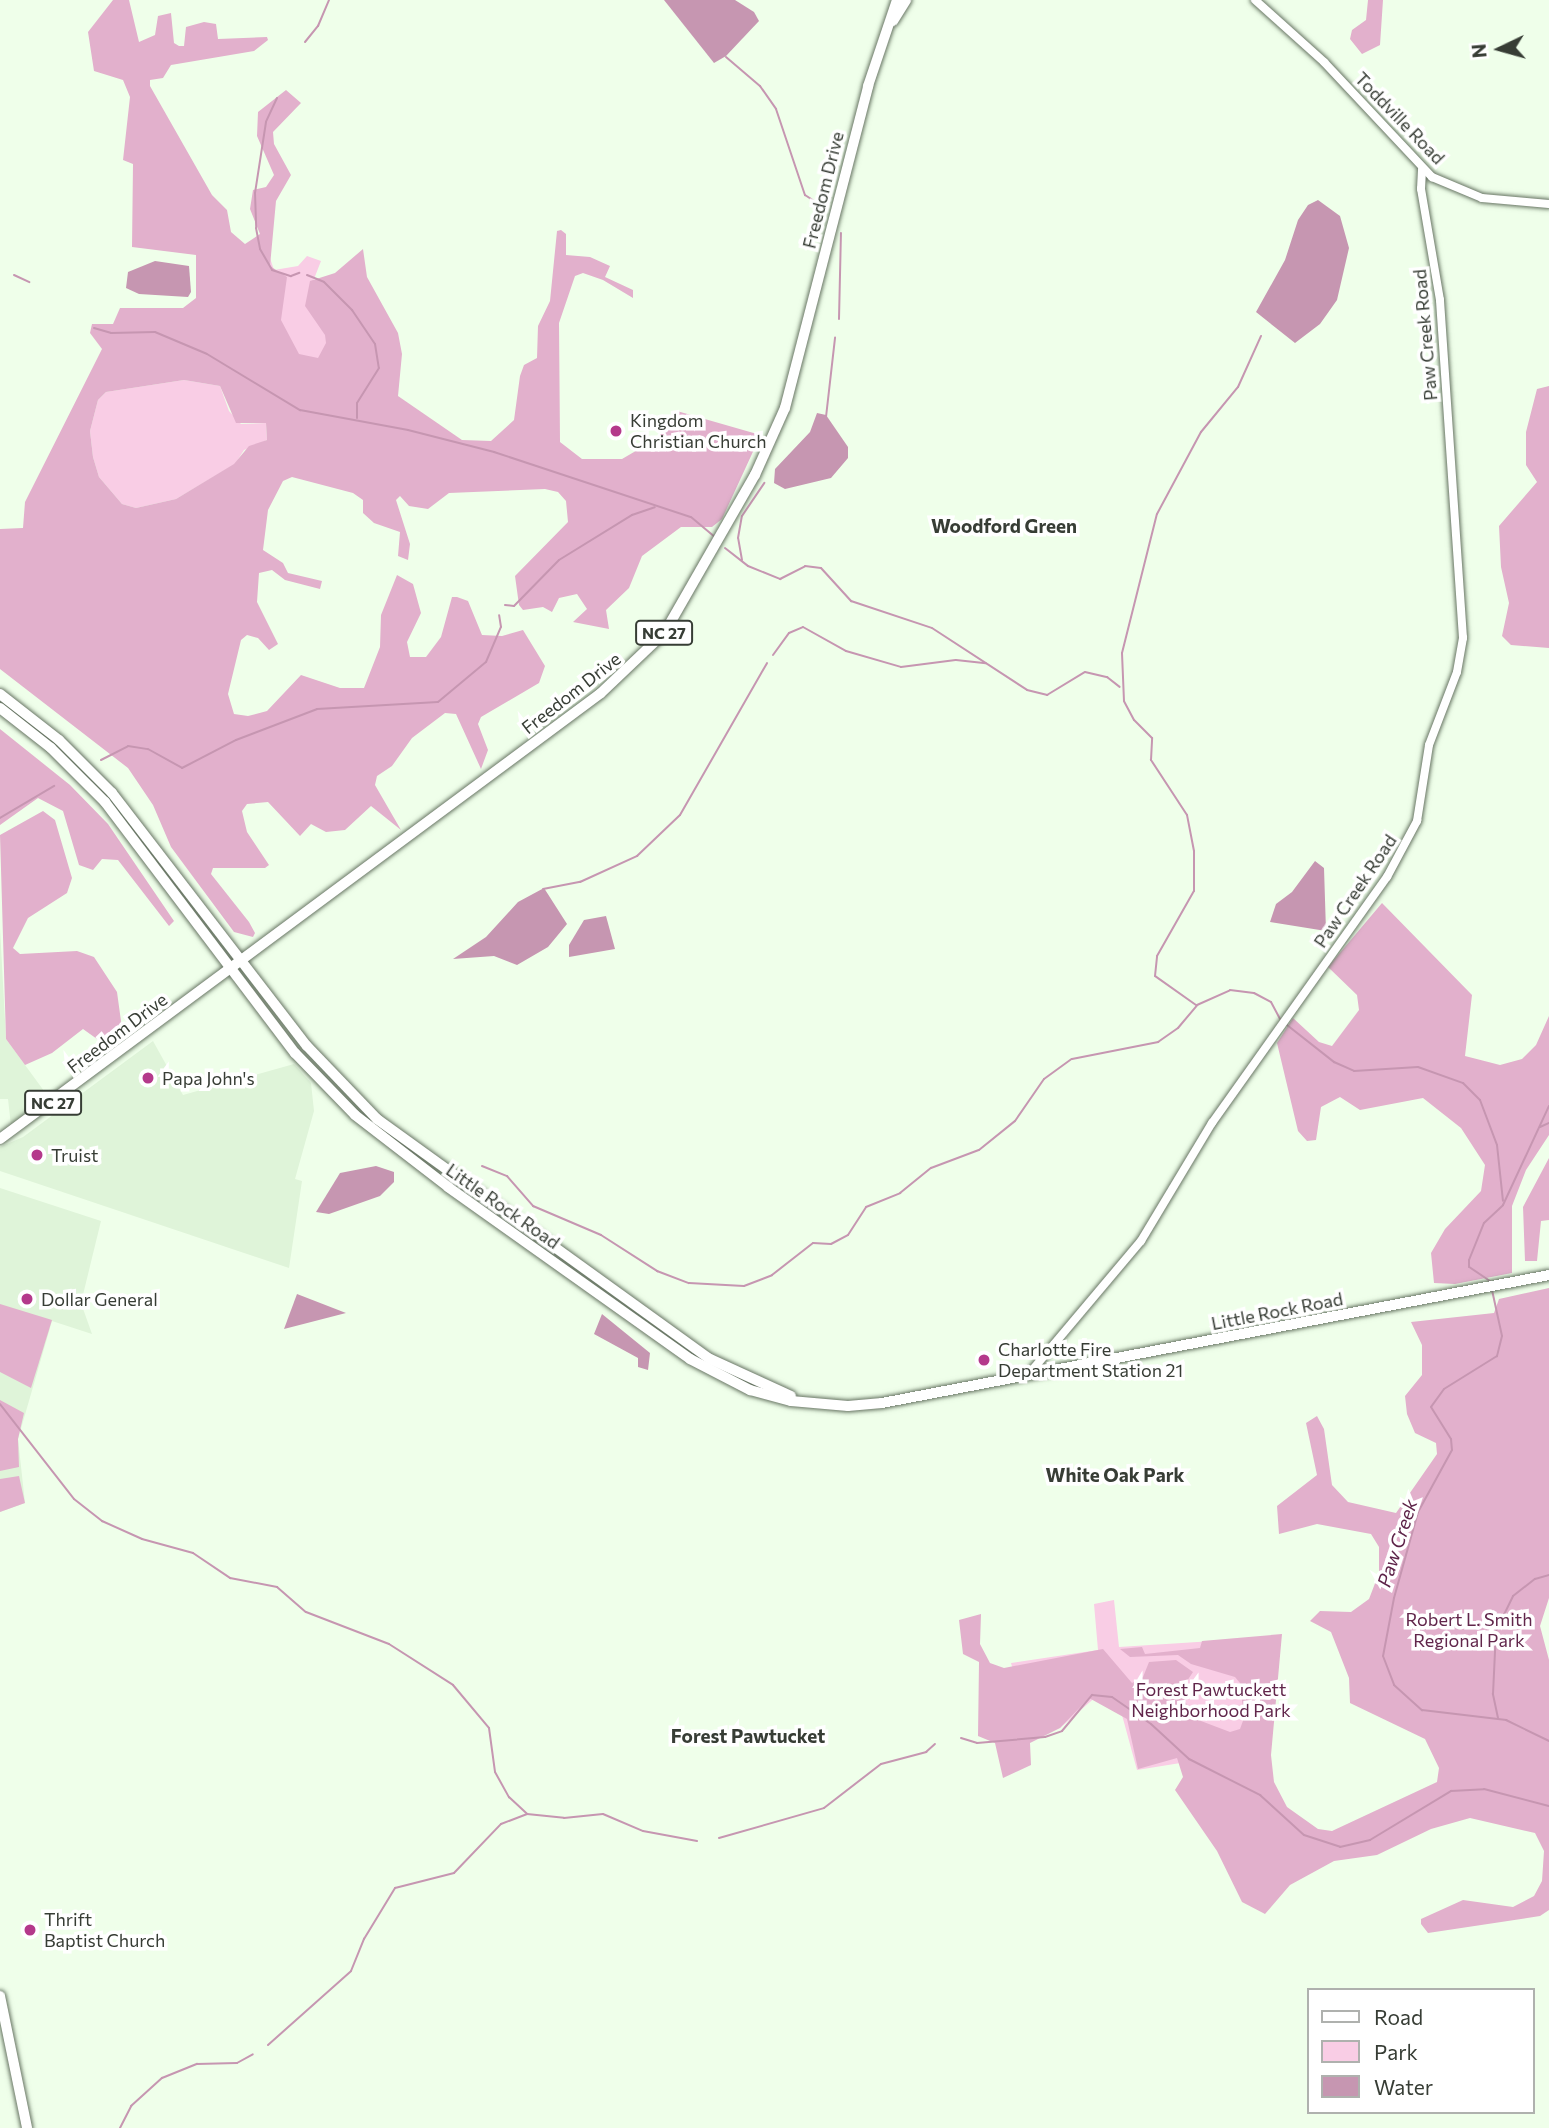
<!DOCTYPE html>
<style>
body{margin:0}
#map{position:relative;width:1549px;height:2128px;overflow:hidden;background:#efffea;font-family:Commissioner,sans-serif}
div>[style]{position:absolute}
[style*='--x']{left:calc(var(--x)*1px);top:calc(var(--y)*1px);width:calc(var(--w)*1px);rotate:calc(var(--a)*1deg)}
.built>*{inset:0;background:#dff4d9}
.green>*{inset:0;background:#f9cde5}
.forest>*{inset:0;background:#e2b0cc}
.water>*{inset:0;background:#c696b1}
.stream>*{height:2px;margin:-1px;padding:0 1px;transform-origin:1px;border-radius:1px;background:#c696b1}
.roads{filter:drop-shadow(0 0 2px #687664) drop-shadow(0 0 2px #687664)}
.tertiary>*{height:8px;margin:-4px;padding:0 4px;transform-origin:4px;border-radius:4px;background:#fff}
.secondary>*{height:10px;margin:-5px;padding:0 5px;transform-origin:5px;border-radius:5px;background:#fff}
.primary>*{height:10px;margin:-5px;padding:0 5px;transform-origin:5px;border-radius:5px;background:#fff}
.dots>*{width:19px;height:19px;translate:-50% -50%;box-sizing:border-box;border:4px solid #fff;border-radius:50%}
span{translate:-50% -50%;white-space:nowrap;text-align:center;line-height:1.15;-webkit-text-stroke:7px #fff;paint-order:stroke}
.shield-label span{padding:2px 5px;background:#fff;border:2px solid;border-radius:5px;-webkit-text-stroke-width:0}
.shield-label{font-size:16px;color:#373d35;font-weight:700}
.street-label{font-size:18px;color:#373d35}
.poi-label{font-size:18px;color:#373d35}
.left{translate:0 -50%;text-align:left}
.park-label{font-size:18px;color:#61264b}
.neighbourhood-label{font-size:19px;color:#373d35;font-weight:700}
.water-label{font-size:19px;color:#5d2248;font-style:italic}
.legend{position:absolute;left:1307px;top:1988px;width:228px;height:126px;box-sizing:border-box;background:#fff;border:2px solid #afb1ae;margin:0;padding:9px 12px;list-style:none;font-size:21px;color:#373d35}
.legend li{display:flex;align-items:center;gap:14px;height:35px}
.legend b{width:35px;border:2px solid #afb1ae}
.north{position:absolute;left:1465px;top:14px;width:70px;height:70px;-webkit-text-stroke:5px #fff;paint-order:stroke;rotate:265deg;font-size:19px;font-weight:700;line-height:28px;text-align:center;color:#373d35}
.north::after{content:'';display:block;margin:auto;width:24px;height:32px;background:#373d35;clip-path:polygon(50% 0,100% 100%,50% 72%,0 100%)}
</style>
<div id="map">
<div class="built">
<div style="clip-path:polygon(0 928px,6px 1039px,47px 1095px,11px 1126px,8px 1099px,0 1099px)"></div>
<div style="clip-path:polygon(153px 1041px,183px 1095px,294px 1064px,311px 1083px,314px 1111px,295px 1179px,302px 1181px,289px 1268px,0 1171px,0 1147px,23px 1137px)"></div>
<div style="clip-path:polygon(0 1188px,101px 1221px,81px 1303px,92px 1334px,52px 1321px,18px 1439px,25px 1503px,0 1512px)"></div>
</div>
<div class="green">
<div style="clip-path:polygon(269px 255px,274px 270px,298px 266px,307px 256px,321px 261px,307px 297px,332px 337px,326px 359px,303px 366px,258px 283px)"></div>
<div style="clip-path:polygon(184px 380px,220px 386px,229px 411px,241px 424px,266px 423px,267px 440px,244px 450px,235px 464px,176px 499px,136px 508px,122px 504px,99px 477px,93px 457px,90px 431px,98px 400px,106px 392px)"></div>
<div style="clip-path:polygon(1114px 1600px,1119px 1647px,1274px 1637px,1267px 1844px,1199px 1760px,1137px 1770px,1113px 1682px,1060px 1728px,1031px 1733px,1011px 1663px,1098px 1650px,1094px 1604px)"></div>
</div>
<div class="forest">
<div style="clip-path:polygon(evenodd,113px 0,129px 0,139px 42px,155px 35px,158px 16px,171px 13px,174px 43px,179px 46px,184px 46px,186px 27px,204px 22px,216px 24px,218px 39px,267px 37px,268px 40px,254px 51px,171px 65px,163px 78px,150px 80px,150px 86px,212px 195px,227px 210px,231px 232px,245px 244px,260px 234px,250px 209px,253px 190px,266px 187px,274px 175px,257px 136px,258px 112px,286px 90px,301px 103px,273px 132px,274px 144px,291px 175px,276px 201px,270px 266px,287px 277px,281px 320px,299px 354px,318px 358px,326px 343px,325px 335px,305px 306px,310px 281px,335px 273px,363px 249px,367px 277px,398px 333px,402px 354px,398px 396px,462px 440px,491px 441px,514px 420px,520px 376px,524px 365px,537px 358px,538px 326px,550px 301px,557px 231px,561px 230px,566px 234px,566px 255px,590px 257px,610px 266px,605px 277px,633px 290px,633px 298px,603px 280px,583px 273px,575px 276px,559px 323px,560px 442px,582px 459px,622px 459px,658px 438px,677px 411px,757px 434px,757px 443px,722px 519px,712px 527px,681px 527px,642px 556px,629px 588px,606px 610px,609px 629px,573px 622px,587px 609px,577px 594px,559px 598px,552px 612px,543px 607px,523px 610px,519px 605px,515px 576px,568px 522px,566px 501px,558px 492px,545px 489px,449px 493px,428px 509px,409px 506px,400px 496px,396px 500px,410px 544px,408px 560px,398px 556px,400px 532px,374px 523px,363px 513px,363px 500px,353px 493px,292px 477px,283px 481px,268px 510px,263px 550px,283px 563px,288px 573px,322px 581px,320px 589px,285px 580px,272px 570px,259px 573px,257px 602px,278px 644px,269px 650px,258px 638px,247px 635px,241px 640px,228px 694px,234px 714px,248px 716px,267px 711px,301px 675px,340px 688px,364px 688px,380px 647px,381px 615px,397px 575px,413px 584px,421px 613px,407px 642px,410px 657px,426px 657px,441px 637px,452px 597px,457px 597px,468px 601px,482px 635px,502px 636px,523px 630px,545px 666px,539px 683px,481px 717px,478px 724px,488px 750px,481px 769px,456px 714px,445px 713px,412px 738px,392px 766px,377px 776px,375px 785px,401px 830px,371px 806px,345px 830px,326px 832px,311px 824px,300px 836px,268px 802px,247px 804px,242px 811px,247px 832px,269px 865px,265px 868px,213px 868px,211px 874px,249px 922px,255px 933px,253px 937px,234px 932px,171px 847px,153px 805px,128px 768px,0 669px,0 529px,23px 528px,25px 502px,102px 349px,90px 333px,92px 324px,113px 324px,120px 308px,183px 308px,196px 298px,196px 255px,132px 247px,133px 164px,123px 160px,130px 97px,123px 80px,94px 71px,88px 32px,113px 0,184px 380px,220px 386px,236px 423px,266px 423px,267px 440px,249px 446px,234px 464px,176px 499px,136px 508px,122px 504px,99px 477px,93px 457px,90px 431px,98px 400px,106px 392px,184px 380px)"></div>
<div style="clip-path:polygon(1368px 0,1383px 0,1380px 45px,1362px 54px,1350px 39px,1352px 30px,1366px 20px)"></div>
<div style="clip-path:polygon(1549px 386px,1549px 648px,1511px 645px,1502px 636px,1509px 603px,1501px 567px,1499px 526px,1537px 482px,1526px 465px,1526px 432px,1537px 389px)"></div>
<div style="clip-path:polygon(0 729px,70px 785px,108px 824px,174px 921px,169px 926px,118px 860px,102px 859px,93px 870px,79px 865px,63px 811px,38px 798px,0 825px)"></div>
<div style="clip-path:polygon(43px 811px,55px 820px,72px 878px,67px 893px,28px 918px,13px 948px,20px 954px,77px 951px,94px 957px,117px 992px,121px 1021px,119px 1031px,104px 1044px,83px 1029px,52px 1053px,25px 1065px,6px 1039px,0 835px)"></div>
<div style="clip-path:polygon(1382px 903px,1472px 995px,1465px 1056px,1500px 1065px,1522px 1059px,1536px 1045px,1549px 1016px,1549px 1135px,1526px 1170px,1512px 1206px,1512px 1273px,1455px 1284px,1434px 1283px,1431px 1253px,1445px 1229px,1481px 1191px,1485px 1165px,1461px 1128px,1423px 1098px,1360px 1110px,1340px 1097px,1321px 1107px,1316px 1140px,1307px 1141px,1298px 1131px,1277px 1043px,1293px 1018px,1319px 1042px,1332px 1046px,1359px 1010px,1357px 995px,1328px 967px)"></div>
<div style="clip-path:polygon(1549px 1158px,1549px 1220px,1541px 1221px,1537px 1261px,1525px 1261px,1523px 1207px)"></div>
<div style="clip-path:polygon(1549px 1288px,1549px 1598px,1540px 1626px,1549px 1660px,1549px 1910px,1540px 1916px,1428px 1933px,1421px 1924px,1421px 1919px,1463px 1900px,1513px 1907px,1534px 1896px,1542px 1881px,1544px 1851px,1535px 1833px,1470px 1818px,1431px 1829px,1377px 1855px,1334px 1861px,1290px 1885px,1265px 1914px,1242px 1902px,1217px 1851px,1175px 1790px,1183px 1777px,1177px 1758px,1138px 1769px,1127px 1719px,1089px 1698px,1060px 1728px,1030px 1743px,1031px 1765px,1003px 1778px,995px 1743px,978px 1736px,979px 1662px,963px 1654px,959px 1620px,981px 1614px,980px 1644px,990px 1663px,1004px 1668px,1103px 1649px,1132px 1683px,1143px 1677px,1149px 1662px,1176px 1660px,1193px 1672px,1183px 1687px,1185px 1702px,1201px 1721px,1230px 1732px,1240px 1729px,1244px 1718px,1240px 1683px,1235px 1677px,1191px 1664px,1178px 1655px,1130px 1657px,1120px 1649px,1142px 1647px,1145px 1654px,1200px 1648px,1202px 1641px,1282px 1634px,1271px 1755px,1274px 1782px,1287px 1807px,1318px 1829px,1332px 1831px,1437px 1782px,1439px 1768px,1425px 1739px,1350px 1703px,1349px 1678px,1331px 1632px,1310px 1621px,1320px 1611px,1351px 1612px,1369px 1599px,1379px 1573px,1379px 1547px,1371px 1534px,1317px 1524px,1279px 1534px,1277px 1506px,1317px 1475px,1306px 1423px,1317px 1416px,1324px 1429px,1332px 1485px,1348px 1502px,1396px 1513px,1437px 1454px,1436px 1443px,1415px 1433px,1407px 1414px,1405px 1396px,1422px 1375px,1422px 1345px,1411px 1322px,1494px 1313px,1499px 1299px)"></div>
<div style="clip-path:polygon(0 1304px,52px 1320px,31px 1388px,0 1372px)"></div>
<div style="clip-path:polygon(0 1400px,24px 1413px,18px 1439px,19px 1467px,0 1471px)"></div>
<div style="clip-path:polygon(19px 1476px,25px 1503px,0 1512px,0 1479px)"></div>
</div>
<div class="water">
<div style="clip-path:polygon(664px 0,735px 0,754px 12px,759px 21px,726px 56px,714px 63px)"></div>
<div style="clip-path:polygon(1318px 200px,1340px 216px,1349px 248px,1337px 300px,1320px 324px,1295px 343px,1256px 312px,1285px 260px,1298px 220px,1308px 205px)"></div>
<div style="clip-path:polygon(155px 261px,189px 266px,191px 292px,188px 297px,139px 294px,126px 288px,128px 272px)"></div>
<div style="clip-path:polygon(817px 413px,826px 415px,848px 447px,848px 458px,831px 478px,785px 489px,774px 483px,775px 469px,810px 432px)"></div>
<div style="clip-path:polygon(1315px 861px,1324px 868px,1326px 931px,1270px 922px,1276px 904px,1292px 892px)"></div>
<div style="clip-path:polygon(544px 888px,567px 924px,548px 947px,517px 965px,494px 956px,453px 959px,486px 937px,518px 902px)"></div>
<div style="clip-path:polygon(606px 916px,615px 949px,569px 957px,569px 945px,584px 920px)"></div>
<div style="clip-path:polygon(376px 1166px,394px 1172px,394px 1182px,380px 1196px,329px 1214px,316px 1212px,340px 1173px)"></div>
<div style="clip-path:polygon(297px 1294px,346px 1313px,284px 1329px)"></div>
<div style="clip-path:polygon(602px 1314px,650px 1353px,648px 1370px,638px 1367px,638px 1358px,594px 1334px)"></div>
</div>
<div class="stream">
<div style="--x:305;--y:42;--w:21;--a:-51"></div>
<div style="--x:318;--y:26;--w:28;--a:-67"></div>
<div style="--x:726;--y:57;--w:45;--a:40.5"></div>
<div style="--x:760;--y:86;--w:28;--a:55"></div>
<div style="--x:776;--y:109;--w:91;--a:71.4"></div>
<div style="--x:805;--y:195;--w:24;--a:33"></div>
<div style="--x:277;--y:98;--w:26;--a:115"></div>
<div style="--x:266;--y:122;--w:72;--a:98.8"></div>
<div style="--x:255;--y:193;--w:35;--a:88"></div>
<div style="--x:256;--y:228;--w:21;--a:79"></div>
<div style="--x:260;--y:249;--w:24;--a:60"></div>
<div style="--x:272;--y:270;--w:20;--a:18"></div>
<div style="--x:291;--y:276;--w:9;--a:-21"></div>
<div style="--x:14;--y:275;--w:17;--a:25"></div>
<div style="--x:307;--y:275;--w:18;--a:22"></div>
<div style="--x:324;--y:282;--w:40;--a:45"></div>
<div style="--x:352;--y:310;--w:41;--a:55.9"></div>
<div style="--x:375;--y:344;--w:24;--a:81"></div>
<div style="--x:379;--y:368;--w:41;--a:122.2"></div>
<div style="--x:357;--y:403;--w:15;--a:90"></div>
<div style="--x:839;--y:319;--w:86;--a:-88.7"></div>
<div style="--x:94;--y:328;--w:18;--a:16"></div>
<div style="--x:111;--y:333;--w:44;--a:-1.3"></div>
<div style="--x:155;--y:332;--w:56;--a:22.9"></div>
<div style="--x:207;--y:354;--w:109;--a:31.1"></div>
<div style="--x:300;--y:410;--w:110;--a:10.5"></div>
<div style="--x:408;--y:430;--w:89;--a:14.3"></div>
<div style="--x:494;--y:452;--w:207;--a:18.3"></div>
<div style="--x:691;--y:517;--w:30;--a:40"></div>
<div style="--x:826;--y:417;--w:80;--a:-83.5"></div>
<div style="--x:725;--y:548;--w:29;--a:38"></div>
<div style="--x:748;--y:566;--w:35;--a:22"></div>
<div style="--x:780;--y:579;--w:28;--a:-27"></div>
<div style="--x:805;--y:566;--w:16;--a:7"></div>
<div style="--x:821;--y:568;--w:45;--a:47.7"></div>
<div style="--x:851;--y:601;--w:85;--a:18.4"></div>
<div style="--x:932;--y:628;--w:113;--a:33.1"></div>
<div style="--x:1027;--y:690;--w:21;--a:14"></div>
<div style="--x:1047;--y:695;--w:44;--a:-31.2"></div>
<div style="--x:1085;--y:672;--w:23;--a:13"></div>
<div style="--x:1107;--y:677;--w:16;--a:38"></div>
<div style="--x:742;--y:560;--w:22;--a:-100"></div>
<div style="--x:738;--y:538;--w:22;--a:-80"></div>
<div style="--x:742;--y:516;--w:40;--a:-56"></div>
<div style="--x:505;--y:605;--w:9;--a:6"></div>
<div style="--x:514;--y:606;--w:64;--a:-45.6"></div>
<div style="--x:559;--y:560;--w:86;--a:-31.7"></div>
<div style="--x:632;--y:515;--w:24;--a:-19"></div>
<div style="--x:773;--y:655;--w:27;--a:-54"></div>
<div style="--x:789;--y:633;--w:15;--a:-23"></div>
<div style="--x:803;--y:627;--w:49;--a:29.2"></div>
<div style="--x:846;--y:651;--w:57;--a:16.2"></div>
<div style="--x:901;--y:667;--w:55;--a:-7.3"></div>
<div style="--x:956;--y:660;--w:30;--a:6"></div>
<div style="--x:101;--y:760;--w:30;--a:-27"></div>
<div style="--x:128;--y:746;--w:20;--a:9"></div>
<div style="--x:148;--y:749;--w:39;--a:29"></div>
<div style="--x:182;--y:768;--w:61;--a:-27.4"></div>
<div style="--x:236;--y:740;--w:87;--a:-20.9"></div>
<div style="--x:317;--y:709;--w:121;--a:-3.3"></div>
<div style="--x:438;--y:702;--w:62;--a:-39.8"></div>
<div style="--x:486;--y:662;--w:38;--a:-67"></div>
<div style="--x:501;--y:627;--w:12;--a:-99"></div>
<div style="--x:0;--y:818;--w:63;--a:-30.7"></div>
<div style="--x:543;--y:889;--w:38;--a:-11"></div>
<div style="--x:580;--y:882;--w:63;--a:-24.5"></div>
<div style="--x:637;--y:856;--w:59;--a:-43.6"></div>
<div style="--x:680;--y:815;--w:175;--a:-60.2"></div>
<div style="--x:1196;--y:1005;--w:50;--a:-144.7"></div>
<div style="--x:1155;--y:976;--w:20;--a:-84"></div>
<div style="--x:1157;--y:956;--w:75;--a:-60.4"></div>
<div style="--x:1194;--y:891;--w:40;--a:-90"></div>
<div style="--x:1194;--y:851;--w:37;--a:-101"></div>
<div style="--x:1187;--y:815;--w:66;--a:-123.2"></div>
<div style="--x:1151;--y:760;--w:22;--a:-87"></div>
<div style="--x:1152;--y:738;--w:25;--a:-135"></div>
<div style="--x:1134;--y:720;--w:21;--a:-118"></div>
<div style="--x:1124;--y:701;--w:48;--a:-92.4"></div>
<div style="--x:1122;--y:653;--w:143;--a:-75.9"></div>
<div style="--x:1157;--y:514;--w:93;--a:-61.8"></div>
<div style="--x:1201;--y:432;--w:58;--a:-50.6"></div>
<div style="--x:1238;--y:387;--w:56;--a:-65.7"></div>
<div style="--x:1287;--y:1025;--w:60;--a:38.2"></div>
<div style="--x:1334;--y:1062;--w:22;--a:24"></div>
<div style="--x:1354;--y:1071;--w:64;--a:-3.6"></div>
<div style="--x:1418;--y:1067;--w:48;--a:19.6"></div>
<div style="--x:1463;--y:1083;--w:24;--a:45"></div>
<div style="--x:1480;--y:1100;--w:48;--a:69.3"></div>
<div style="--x:1497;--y:1145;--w:56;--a:83.9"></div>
<div style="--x:1540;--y:1127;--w:10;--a:-24"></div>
<div style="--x:482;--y:1166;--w:27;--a:22"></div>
<div style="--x:507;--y:1176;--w:40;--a:49"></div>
<div style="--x:533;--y:1206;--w:74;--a:23.1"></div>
<div style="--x:601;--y:1235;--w:67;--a:32.7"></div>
<div style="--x:657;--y:1271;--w:34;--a:21"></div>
<div style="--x:689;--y:1283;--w:55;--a:3.1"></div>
<div style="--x:744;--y:1286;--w:30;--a:-21"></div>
<div style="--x:772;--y:1275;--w:52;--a:-38"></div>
<div style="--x:813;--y:1243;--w:18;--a:3"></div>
<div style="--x:831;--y:1244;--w:19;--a:-28"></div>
<div style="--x:848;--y:1235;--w:33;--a:-57"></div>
<div style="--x:866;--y:1207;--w:37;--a:-22"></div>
<div style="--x:900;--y:1193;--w:40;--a:-39"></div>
<div style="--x:931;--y:1168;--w:51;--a:-20.6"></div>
<div style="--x:979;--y:1150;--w:46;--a:-38.9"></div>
<div style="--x:1015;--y:1121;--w:51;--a:-55.4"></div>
<div style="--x:1044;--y:1079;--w:34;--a:-36"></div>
<div style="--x:1072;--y:1059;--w:88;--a:-11.2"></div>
<div style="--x:1158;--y:1042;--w:24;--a:-35"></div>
<div style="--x:1178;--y:1028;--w:30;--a:-50"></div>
<div style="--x:1197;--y:1005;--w:36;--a:-24"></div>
<div style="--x:1230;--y:990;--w:24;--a:7"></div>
<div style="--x:1254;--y:993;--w:19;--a:28"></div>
<div style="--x:1271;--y:1002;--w:19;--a:62"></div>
<div style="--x:1490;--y:1281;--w:25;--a:-146"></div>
<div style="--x:1469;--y:1267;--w:7;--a:-90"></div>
<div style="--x:1469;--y:1260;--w:40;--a:-68"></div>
<div style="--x:1484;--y:1223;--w:26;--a:-43"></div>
<div style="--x:1503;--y:1205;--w:109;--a:-65.1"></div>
<div style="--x:1492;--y:1290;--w:47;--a:77.7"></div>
<div style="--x:1502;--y:1336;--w:21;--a:104"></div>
<div style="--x:1497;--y:1356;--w:62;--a:148.1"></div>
<div style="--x:1444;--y:1389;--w:22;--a:126"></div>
<div style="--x:1431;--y:1407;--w:38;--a:58"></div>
<div style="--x:1451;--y:1439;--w:11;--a:85"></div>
<div style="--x:1452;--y:1450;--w:71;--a:118.7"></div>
<div style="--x:1418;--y:1512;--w:89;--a:105.6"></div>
<div style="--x:1394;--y:1598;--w:59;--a:100.7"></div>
<div style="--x:1383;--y:1656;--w:31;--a:69"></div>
<div style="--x:1394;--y:1685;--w:38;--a:42"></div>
<div style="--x:1422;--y:1710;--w:85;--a:6.8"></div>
<div style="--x:1506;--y:1720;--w:48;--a:26"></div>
<div style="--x:0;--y:1404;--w:120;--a:52.1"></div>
<div style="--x:74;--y:1499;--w:36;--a:38"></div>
<div style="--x:102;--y:1521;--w:44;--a:24.2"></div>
<div style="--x:142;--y:1539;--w:53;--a:15.4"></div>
<div style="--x:193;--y:1553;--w:45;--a:34"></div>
<div style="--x:230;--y:1578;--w:48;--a:10.8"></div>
<div style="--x:277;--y:1587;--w:38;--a:41"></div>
<div style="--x:306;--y:1612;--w:89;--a:21.1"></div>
<div style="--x:389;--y:1644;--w:76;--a:32.6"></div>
<div style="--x:453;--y:1685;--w:56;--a:50.1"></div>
<div style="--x:489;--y:1728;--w:44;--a:82.2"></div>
<div style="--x:495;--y:1772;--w:29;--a:61"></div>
<div style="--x:509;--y:1797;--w:25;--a:43"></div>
<div style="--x:1498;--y:1718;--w:25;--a:-102"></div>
<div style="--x:1493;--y:1694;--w:63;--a:-87.3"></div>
<div style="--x:1496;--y:1631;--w:39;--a:-64"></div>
<div style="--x:1513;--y:1596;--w:28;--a:-38"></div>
<div style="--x:1535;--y:1579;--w:15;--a:-16"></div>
<div style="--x:961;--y:1738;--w:17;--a:17"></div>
<div style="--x:977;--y:1743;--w:68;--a:-5"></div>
<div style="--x:1045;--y:1737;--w:18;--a:-19"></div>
<div style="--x:1062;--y:1731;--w:47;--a:-50.2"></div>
<div style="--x:1092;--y:1695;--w:20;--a:6"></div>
<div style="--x:1112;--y:1697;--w:47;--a:34.7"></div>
<div style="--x:1151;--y:1724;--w:52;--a:42.6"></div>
<div style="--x:1189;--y:1759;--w:80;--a:26.9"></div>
<div style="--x:1260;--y:1795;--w:59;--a:42.3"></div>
<div style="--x:1304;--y:1835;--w:38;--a:18"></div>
<div style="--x:1340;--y:1847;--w:31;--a:-13"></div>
<div style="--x:1370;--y:1840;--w:95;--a:-31.2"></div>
<div style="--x:1451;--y:1791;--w:33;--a:-3"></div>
<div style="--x:1484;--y:1789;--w:67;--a:14.7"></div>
<div style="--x:719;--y:1838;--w:109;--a:-15.9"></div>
<div style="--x:824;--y:1808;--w:72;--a:-37.7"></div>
<div style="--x:881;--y:1764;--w:47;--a:-14.9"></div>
<div style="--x:926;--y:1752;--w:12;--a:-42"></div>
<div style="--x:268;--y:2045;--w:111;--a:-41.7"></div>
<div style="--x:351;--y:1971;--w:35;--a:-68"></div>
<div style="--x:364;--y:1939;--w:60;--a:-58.7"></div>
<div style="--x:395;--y:1888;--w:61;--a:-14.3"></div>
<div style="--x:454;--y:1873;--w:68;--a:-46.2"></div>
<div style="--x:501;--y:1824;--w:28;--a:-21"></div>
<div style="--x:527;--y:1814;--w:37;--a:6"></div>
<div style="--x:564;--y:1818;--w:39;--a:-6"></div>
<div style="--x:603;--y:1814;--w:43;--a:23"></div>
<div style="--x:643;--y:1831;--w:55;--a:10.5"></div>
<div style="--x:120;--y:2128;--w:25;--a:-63"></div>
<div style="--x:131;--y:2106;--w:42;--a:-42.1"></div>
<div style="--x:162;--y:2078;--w:38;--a:-22"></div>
<div style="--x:197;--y:2064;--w:40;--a:-1.4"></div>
<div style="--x:237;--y:2063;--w:18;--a:-29"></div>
</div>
<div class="roads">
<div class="tertiary">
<div style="--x:1255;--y:0;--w:93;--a:41.9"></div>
<div style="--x:1324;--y:62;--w:158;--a:46.8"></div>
<div style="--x:1432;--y:177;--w:54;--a:22.8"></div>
<div style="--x:1482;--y:198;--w:67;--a:5.1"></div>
<div style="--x:1028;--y:1375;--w:175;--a:-49.9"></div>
<div style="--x:1141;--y:1241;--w:138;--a:-59"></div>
<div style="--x:1212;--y:1123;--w:302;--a:-54.6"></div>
<div style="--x:1387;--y:877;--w:64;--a:-61.8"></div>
<div style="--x:1417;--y:821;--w:77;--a:-81"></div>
<div style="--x:1429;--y:745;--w:78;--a:-69"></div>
<div style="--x:1457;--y:672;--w:35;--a:-80"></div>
<div style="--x:1463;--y:638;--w:339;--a:-93.9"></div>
<div style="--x:1440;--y:300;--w:113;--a:-99.7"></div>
<div style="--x:1421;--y:189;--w:20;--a:-87"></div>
</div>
<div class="secondary">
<div style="--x:0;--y:694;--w:75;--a:37.9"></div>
<div style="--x:59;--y:740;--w:75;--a:45"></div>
<div style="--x:112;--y:793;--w:319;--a:52.4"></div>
<div style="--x:307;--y:1046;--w:101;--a:46.2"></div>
<div style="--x:377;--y:1119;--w:410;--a:35.8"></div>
<div style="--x:710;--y:1359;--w:89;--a:24.6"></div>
<div style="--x:0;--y:708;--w:65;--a:38.1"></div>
<div style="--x:51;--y:748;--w:76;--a:45"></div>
<div style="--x:105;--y:802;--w:315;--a:52.9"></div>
<div style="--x:295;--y:1053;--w:86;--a:45.9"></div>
<div style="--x:355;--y:1115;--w:118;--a:37.7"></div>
<div style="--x:448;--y:1187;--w:297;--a:35.4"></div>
<div style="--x:690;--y:1359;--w:68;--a:27.3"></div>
<div style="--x:750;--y:1390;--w:42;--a:15"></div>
<div style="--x:791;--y:1401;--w:57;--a:5"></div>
<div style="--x:848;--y:1406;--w:34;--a:-5"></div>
<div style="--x:882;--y:1403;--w:679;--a:-10.86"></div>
<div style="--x:0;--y:1996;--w:135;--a:78.4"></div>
</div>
<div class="primary">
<div style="--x:893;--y:21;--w:25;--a:-58"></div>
<div style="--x:0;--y:1139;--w:748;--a:-36.58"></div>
<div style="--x:601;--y:693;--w:88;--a:-43.6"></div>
<div style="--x:665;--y:632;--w:181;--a:-60.2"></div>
<div style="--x:755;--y:475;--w:73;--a:-65.9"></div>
<div style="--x:785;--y:408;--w:333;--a:-75.5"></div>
<div style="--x:868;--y:86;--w:91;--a:-71.4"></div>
</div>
</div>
<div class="dots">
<div style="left:616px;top:431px;background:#b4398b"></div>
<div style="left:148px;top:1078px;background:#b4398b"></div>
<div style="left:37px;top:1155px;background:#b4398b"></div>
<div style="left:27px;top:1299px;background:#b4398b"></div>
<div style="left:984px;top:1360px;background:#b4398b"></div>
<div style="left:30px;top:1930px;background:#b4398b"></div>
</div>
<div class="shield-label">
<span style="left:664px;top:633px">NC 27</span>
<span style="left:53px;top:1103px">NC 27</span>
</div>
<div class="street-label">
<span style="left:1400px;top:118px;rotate:46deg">Toddville Road</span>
<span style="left:823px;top:190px;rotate:-76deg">Freedom Drive</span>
<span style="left:1425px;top:335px;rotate:-95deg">Paw Creek Road</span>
<span style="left:571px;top:693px;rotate:-38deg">Freedom Drive</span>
<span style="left:1355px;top:891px;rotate:-56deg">Paw Creek Road</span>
<span style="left:117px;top:1033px;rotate:-37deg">Freedom Drive</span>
<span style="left:503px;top:1206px;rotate:35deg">Little Rock Road</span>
<span style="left:1277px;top:1311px;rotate:-11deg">Little Rock Road</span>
</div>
<div class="poi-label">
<span class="left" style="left:630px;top:431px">Kingdom<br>Christian Church</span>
<span class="left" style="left:162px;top:1078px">Papa John's</span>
<span class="left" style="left:51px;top:1155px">Truist</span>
<span class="left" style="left:41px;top:1299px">Dollar General</span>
<span class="left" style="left:998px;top:1360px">Charlotte Fire<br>Department Station 21</span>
<span class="left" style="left:44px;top:1930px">Thrift<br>Baptist Church</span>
</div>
<div class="park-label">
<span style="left:1469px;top:1630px">Robert L. Smith<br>Regional Park</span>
<span style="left:1211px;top:1700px">Forest Pawtuckett<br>Neighborhood Park</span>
</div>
<div class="neighbourhood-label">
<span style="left:1004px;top:526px">Woodford Green</span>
<span style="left:1115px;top:1475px">White Oak Park</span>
<span style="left:748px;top:1736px">Forest Pawtucket</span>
</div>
<div class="water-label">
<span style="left:1397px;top:1543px;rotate:-72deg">Paw Creek</span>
</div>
<ul class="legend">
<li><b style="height:9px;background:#fff"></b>Road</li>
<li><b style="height:19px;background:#f9cde5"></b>Park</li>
<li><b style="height:19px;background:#c696b1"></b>Water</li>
</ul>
<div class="north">N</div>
</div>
